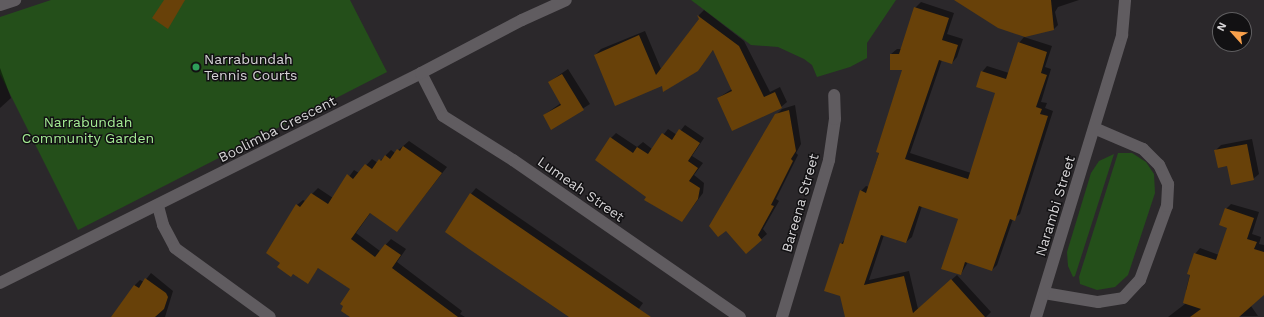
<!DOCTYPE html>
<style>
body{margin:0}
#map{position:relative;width:1264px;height:317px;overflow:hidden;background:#2b282b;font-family:"Work Sans",sans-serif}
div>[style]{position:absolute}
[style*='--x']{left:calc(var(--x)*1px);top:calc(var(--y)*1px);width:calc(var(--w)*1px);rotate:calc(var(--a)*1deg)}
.green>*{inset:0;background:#244f1a}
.shadow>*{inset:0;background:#0007}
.building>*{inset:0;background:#684109}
.minor>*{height:12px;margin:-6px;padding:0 6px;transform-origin:6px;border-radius:6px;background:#605c60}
.dots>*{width:11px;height:11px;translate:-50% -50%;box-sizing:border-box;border:2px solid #121113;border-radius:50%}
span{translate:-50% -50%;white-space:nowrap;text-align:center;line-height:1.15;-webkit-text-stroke:3px #121113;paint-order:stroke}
.poi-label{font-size:14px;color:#d5d3d5}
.left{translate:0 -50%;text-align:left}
.park-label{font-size:14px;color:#a4eb94}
.street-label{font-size:14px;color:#d5d3d5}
.north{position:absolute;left:1212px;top:12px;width:40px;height:40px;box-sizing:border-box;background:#121113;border:1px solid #605f61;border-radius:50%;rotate:297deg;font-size:11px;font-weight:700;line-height:16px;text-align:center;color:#d5d3d5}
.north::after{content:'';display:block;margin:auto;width:14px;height:18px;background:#f8a04b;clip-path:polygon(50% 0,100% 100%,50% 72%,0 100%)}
</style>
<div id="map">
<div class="green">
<div style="clip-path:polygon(51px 0,350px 0,387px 72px,78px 230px,0 74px,0 17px)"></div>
<div style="clip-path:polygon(691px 0,896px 0,867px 43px,867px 58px,850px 67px,817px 77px,812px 65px,804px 59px,778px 47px,751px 45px)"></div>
<div style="clip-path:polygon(1118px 153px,1132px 153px,1146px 162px,1154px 174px,1155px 193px,1128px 275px,1115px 287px,1097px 290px,1080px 284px,1079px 277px)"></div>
<div style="clip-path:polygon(1114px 154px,1075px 276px,1073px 277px,1068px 266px,1067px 252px,1091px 173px,1099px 161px)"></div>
</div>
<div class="shadow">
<div style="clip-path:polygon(956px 0,1079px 0,1058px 7px,1055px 12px,1058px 25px,1054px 29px)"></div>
<div style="clip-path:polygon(921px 2px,954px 13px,947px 34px,963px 39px,957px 57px,952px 63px,942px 60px,910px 153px,971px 173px,996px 92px,982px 72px,987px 66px,1009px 73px,1019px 43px,1024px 37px,1052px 46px,1045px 67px,1051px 69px,1041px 102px,1047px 103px,1045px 108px,1053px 111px,1020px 214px,1013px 219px,997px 265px,992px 270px,968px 262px,961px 274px,959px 219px,922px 206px,912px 237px,906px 242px,884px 235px,869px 280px,909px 271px,918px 309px,957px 275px,991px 312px,986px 317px,846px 317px,841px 244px,846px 238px,861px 191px,866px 186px,869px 187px,903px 69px,891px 54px,897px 49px,902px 49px,915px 8px)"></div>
<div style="clip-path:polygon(704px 10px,744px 41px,770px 92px,780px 87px,787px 102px,781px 107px,718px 98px,732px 89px,714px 49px,697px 70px,663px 84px,595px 55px,601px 49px,645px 31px,661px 69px,700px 19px,699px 15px)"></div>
<div style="clip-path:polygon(0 68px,11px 98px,0 108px)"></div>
<div style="clip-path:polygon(568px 69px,590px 104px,552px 128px,544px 115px,561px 103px,549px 82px)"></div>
<div style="clip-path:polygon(795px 105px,801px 144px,796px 153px,798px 155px,776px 199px,779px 201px,763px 229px,767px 234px,746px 253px,776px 115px,782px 109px)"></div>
<div style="clip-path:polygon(685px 125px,704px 138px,692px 156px,703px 163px,694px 175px,704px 183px,703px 193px,682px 221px,645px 200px,647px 197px,611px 138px,616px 133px,637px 147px,643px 142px,652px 149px,668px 129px,677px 135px)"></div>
<div style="clip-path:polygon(1252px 139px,1259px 174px,1253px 179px,1228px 165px,1216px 150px,1221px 145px)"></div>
<div style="clip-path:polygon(409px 141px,447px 167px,397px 231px,371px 212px,356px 233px,380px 251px,391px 239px,406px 249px,397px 262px,462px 311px,460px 314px,465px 317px,359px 317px,351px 289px,319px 267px,307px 282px,282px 263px,297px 205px,303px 200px,305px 201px,318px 188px,333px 198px,354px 170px,359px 173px,372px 159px,378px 163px,391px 150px,395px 153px)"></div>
<div style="clip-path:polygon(476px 188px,643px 303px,633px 317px,570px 317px,471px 194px)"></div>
<div style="clip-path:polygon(1231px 204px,1259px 212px,1252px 234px,1261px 237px,1259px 244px,1264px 245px,1264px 294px,1251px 306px,1258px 316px,1168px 317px,1198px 294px,1186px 290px,1195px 254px,1200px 248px,1219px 255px,1228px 227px,1226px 209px)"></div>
<div style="clip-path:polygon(151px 273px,173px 291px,165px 317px,113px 317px,135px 285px,140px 280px,144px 282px)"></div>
</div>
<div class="building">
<div style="clip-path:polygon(164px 0,185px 0,168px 29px,152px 18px)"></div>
<div style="clip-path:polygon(954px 0,1051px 0,1054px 30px,1025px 37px,998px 28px)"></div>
<div style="clip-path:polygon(914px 7px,949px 18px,942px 40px,958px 45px,952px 64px,939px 60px,905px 159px,968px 179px,995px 93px,976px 87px,981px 71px,1006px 79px,1018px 42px,1047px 52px,1041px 73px,1047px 75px,1036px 107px,1042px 109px,1040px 114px,1048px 116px,1015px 221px,1010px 219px,992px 271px,965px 262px,961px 275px,941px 269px,958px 219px,919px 206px,906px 243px,881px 235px,864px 285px,904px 276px,913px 313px,951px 279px,985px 317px,845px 317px,840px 296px,824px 291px,840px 243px,843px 244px,860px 190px,866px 193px,879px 153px,876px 152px,902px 70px,890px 70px,890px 54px,899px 54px)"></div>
<div style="clip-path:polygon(697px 15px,739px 46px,764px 97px,775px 92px,782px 108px,732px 131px,717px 98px,732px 91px,713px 50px,698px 71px,663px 92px,662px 86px,615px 106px,594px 55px,639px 35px,656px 75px,699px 19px)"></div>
<div style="clip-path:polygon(562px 74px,584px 110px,551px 130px,543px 115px,561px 105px,548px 82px)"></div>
<div style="clip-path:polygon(789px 110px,796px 151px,791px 159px,793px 161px,771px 205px,774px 206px,758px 235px,762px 240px,746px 254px,726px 231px,718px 237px,709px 226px,775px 114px)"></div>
<div style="clip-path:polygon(679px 129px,700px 143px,688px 161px,698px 168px,689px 181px,700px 188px,698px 199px,682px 222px,644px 200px,646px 197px,595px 160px,610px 137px,633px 153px,637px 147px,648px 154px,662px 133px,672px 140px)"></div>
<div style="clip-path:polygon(1247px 144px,1254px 180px,1231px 185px,1227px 166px,1218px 168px,1214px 150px)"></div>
<div style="clip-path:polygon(403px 146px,442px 173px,397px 232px,370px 213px,351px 239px,375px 257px,385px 244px,401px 255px,392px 268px,458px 317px,350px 317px,341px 311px,343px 306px,340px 304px,350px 289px,318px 268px,308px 284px,293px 274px,291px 277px,277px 267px,280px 263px,266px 253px,296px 204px,300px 207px,311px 193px,328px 204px,347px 174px,353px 179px,365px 164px,372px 169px,379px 159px,381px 161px,385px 155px,390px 159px,397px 149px,400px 151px)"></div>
<div style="clip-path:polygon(470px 193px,518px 226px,651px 317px,569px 317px,469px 249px,445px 232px)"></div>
<div style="clip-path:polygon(1225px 208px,1254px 218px,1247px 239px,1257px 242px,1254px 249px,1264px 252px,1264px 295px,1239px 317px,1190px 317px,1201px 309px,1183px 303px,1190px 275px,1187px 274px,1194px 253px,1216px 260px,1227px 228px,1219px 225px)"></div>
<div style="clip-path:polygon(145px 278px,166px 293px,168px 297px,164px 309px,155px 317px,111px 317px,134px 285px,139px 288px)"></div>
</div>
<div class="minor">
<div style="--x:0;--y:5;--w:16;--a:-18"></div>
<div style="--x:421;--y:73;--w:48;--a:62.9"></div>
<div style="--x:443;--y:116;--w:83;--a:32.2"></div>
<div style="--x:513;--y:160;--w:276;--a:34.7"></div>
<div style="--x:158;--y:206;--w:20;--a:75"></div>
<div style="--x:163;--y:225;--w:26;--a:62"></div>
<div style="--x:175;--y:248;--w:117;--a:36"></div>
<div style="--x:0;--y:283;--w:470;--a:-26.5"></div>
<div style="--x:421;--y:73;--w:114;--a:-27.7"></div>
<div style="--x:522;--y:20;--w:48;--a:-24.4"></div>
<div style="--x:1044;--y:293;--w:55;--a:9.5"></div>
<div style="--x:1098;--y:302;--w:25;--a:-9"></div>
<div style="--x:1123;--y:298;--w:25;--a:-47"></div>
<div style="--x:1140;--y:280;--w:79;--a:-70"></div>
<div style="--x:1167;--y:206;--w:22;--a:-87"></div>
<div style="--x:1168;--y:184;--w:21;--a:-115"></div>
<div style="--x:1159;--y:165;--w:23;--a:-135"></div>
<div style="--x:1143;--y:149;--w:53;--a:-156.8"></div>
<div style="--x:782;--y:317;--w:164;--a:-73.3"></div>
<div style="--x:829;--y:160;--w:41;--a:-81.7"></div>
<div style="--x:835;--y:119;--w:24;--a:-92"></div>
<div style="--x:1036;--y:317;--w:295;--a:-73"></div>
<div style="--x:1122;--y:35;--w:35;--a:-85"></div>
</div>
<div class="dots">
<div style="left:196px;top:67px;background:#2e9e5b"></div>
</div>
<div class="poi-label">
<span class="left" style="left:204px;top:67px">Narrabundah<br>Tennis Courts</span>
</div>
<div class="park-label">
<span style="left:88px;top:130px">Narrabundah<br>Community Garden</span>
</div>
<div class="street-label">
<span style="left:277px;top:129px;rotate:-27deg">Boolimba Crescent</span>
<span style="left:581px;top:189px;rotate:35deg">Lumeah Street</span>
<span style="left:800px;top:203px;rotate:-74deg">Bareena Street</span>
<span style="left:1055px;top:206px;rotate:-73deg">Narambi Street</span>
</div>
<div class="north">N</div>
</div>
